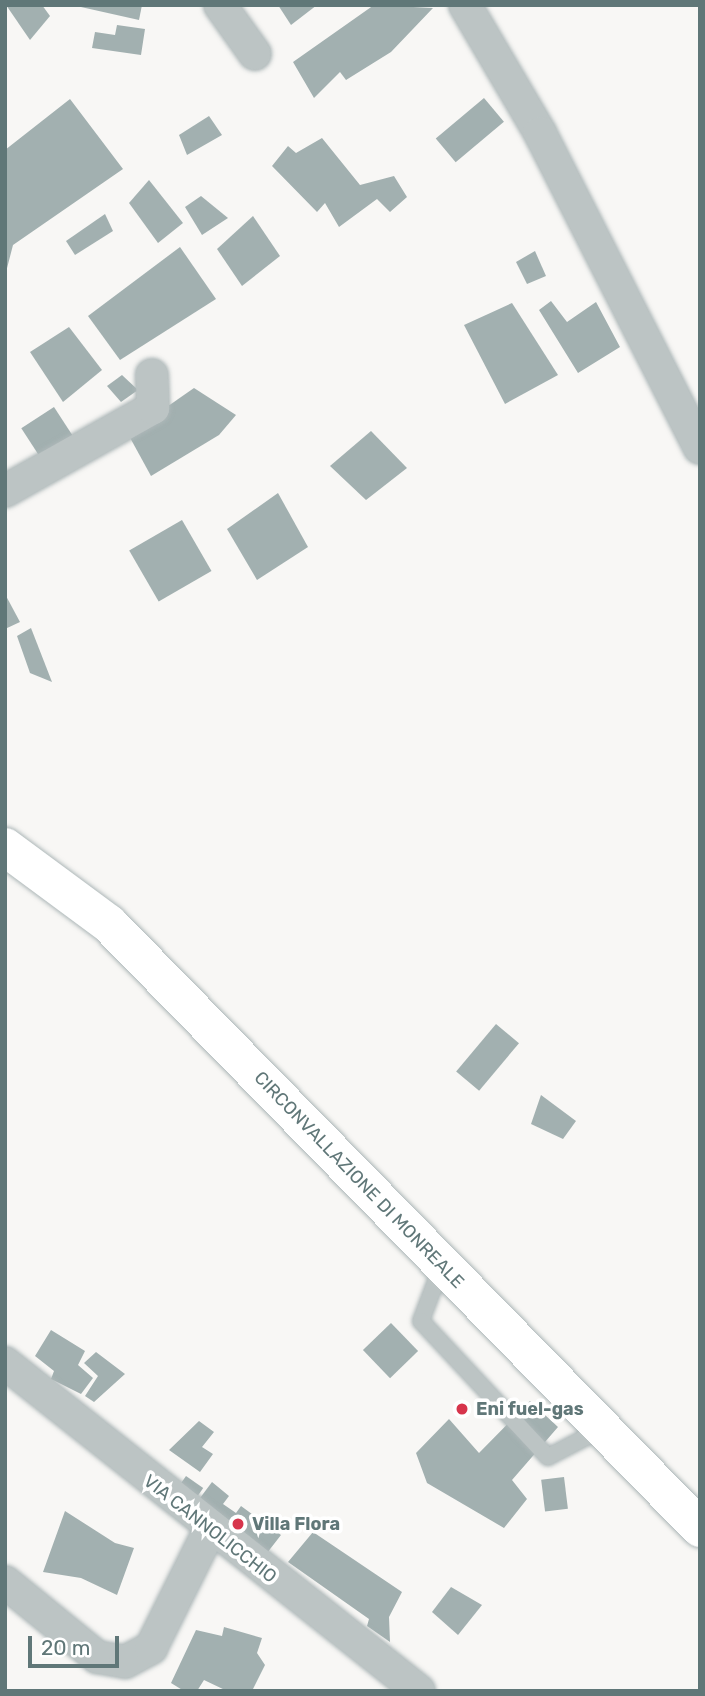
<!DOCTYPE html>
<style>
body{margin:0}
#map{position:relative;width:705px;height:1696px;overflow:hidden;background:#f8f7f5;font-family:Rubik,sans-serif}
div>[style]{position:absolute}
[style*='--x']{left:calc(var(--x)*1px);top:calc(var(--y)*1px);width:calc(var(--w)*1px);rotate:calc(var(--a)*1deg)}
.building>*{inset:0;background:#a2b0b0;transform-origin:0 0}
.roads{filter:drop-shadow(0 0 2px #adb7b8) drop-shadow(0 0 2px #adb7b8)}
.lane>*{height:16px;margin:-8px;padding:0 8px;transform-origin:8px;border-radius:8px;background:#bcc4c4}
.street>*{height:32px;margin:-16px;padding:0 16px;transform-origin:16px;border-radius:16px;background:#bcc4c4}
.secondary>*{height:38px;margin:-19px;padding:0 19px;transform-origin:19px;border-radius:19px;background:#fff}
.dots>*{width:19px;height:19px;translate:-50% -50%;box-sizing:border-box;border:4px solid #fff;border-radius:50%}
span{translate:-50% -50%;white-space:nowrap;text-align:center;line-height:1.15;-webkit-text-stroke:7px #fff;paint-order:stroke}
.street-label{font-size:18px;color:#607778}
.poi-label{font-size:18px;color:#607778;font-weight:700}
.left{translate:0 -50%;text-align:left}
.frame{position:absolute;inset:0;border:7px solid #607778;pointer-events:none}
.scale{position:absolute;left:28px;top:1636px;width:91px;height:32px;box-sizing:border-box;border:4px solid #607778;border-top:0;padding-left:9px;font-size:21px;line-height:24px;white-space:nowrap;color:#607778;-webkit-text-stroke:5px #fff;paint-order:stroke}
</style>
<div id="map">
<div class="building">
<div style="clip-path:polygon(6px 5px,42px 5px,50px 16px,30px 40px)"></div>
<div style="clip-path:polygon(72px 5px,142px 5px,139px 20px)"></div>
<div style="clip-path:polygon(278px 5px,317px 5px,291px 25px)"></div>
<div style="clip-path:polygon(374px 5px,433px 8px,391px 52px,346px 80px,340px 72px,314px 98px,293px 62px)"></div>
<div style="clip-path:polygon(117px 25px,145px 29px,141px 55px,92px 48px,95px 32px,115px 35px)"></div>
<div style="left:484px;top:98px;width:31px;height:63px;rotate:50deg"></div>
<div style="clip-path:polygon(70px 99px,123px 169px,13px 245px,5px 276px,5px 150px)"></div>
<div style="clip-path:polygon(209px 116px,222px 135px,187px 155px,179px 135px)"></div>
<div style="clip-path:polygon(322px 138px,360px 185px,394px 176px,407px 197px,390px 212px,377px 199px,339px 227px,325px 203px,317px 212px,272px 166px,288px 146px,296px 153px)"></div>
<div style="clip-path:polygon(149px 180px,183px 223px,158px 243px,129px 203px)"></div>
<div style="clip-path:polygon(201px 196px,228px 218px,202px 235px,185px 207px)"></div>
<div style="clip-path:polygon(105px 214px,113px 231px,75px 255px,66px 241px)"></div>
<div style="clip-path:polygon(253px 216px,280px 256px,242px 286px,217px 249px)"></div>
<div style="clip-path:polygon(180px 247px,216px 299px,120px 360px,88px 316px)"></div>
<div style="clip-path:polygon(535px 251px,546px 276px,527px 284px,516px 262px)"></div>
<div style="clip-path:polygon(551px 301px,567px 322px,596px 302px,620px 347px,578px 373px,539px 310px)"></div>
<div style="clip-path:polygon(512px 303px,558px 375px,505px 404px,464px 325px)"></div>
<div style="clip-path:polygon(69px 327px,102px 370px,63px 402px,30px 352px)"></div>
<div style="clip-path:polygon(122px 375px,138px 390px,121px 402px,107px 386px)"></div>
<div style="clip-path:polygon(194px 388px,236px 415px,219px 435px,151px 476px,128px 434px)"></div>
<div style="left:54px;top:407px;width:40px;height:39px;rotate:57deg"></div>
<div style="clip-path:polygon(371px 431px,407px 468px,366px 500px,330px 466px)"></div>
<div style="clip-path:polygon(278px 493px,308px 547px,257px 580px,227px 529px)"></div>
<div style="left:182px;top:520px;width:59px;height:61px;rotate:60deg"></div>
<div style="clip-path:polygon(5px 594px,20px 622px,5px 629px)"></div>
<div style="clip-path:polygon(31px 628px,52px 682px,30px 673px,17px 636px)"></div>
<div style="left:496px;top:1024px;width:30px;height:62px;rotate:40deg"></div>
<div style="clip-path:polygon(541px 1095px,576px 1121px,563px 1139px,531px 1124px)"></div>
<div style="left:391px;top:1323px;width:39px;height:39px;rotate:46deg"></div>
<div style="clip-path:polygon(51px 1330px,85px 1351px,78px 1365px,93px 1378px,81px 1394px,51px 1379px,54px 1371px,35px 1356px)"></div>
<div style="clip-path:polygon(96px 1352px,125px 1374px,94px 1402px,85px 1396px,98px 1376px,84px 1363px)"></div>
<div style="clip-path:polygon(530px 1401px,558px 1427px,512px 1480px,527px 1499px,504px 1528px,427px 1483px,416px 1453px,449px 1419px,479px 1453px)"></div>
<div style="clip-path:polygon(199px 1421px,214px 1432px,202px 1447px,213px 1454px,200px 1472px,169px 1450px)"></div>
<div style="left:186px;top:1476px;width:21px;height:13px;rotate:35deg"></div>
<div style="left:564px;top:1477px;width:32px;height:23px;rotate:83deg"></div>
<div style="clip-path:polygon(212px 1482px,229px 1496px,223px 1504px,236px 1513px,241px 1506px,281px 1535px,260px 1562px,191px 1510px)"></div>
<div style="clip-path:polygon(65px 1511px,115px 1543px,134px 1548px,117px 1595px,81px 1578px,43px 1572px)"></div>
<div style="clip-path:polygon(313px 1532px,402px 1592px,389px 1617px,390px 1642px,367px 1626px,369px 1619px,288px 1562px)"></div>
<div style="clip-path:polygon(451px 1587px,482px 1605px,458px 1635px,432px 1612px)"></div>
<div style="clip-path:polygon(224px 1627px,262px 1638px,257px 1653px,265px 1665px,252px 1691px,227px 1691px,204px 1680px,197px 1691px,184px 1691px,171px 1683px,196px 1630px,222px 1636px)"></div>
</div>
<div class="roads">
<div class="lane">
<div style="--x:442;--y:1265;--w:60;--a:110.6"></div>
<div style="--x:421;--y:1321;--w:186;--a:47"></div>
<div style="--x:548;--y:1457;--w:56;--a:-27.5"></div>
</div>
<div class="street">
<div style="--x:220;--y:5;--w:60;--a:54.5"></div>
<div style="--x:465;--y:5;--w:148;--a:59.6"></div>
<div style="--x:540;--y:133;--w:353;--a:63.1"></div>
<div style="--x:5;--y:491;--w:170;--a:-29.3"></div>
<div style="--x:153;--y:408;--w:33;--a:-92"></div>
<div style="--x:5;--y:1363;--w:528;--a:38.39"></div>
<div style="--x:5;--y:1582;--w:119;--a:39.2"></div>
<div style="--x:97;--y:1657;--w:28;--a:10"></div>
<div style="--x:125;--y:1662;--w:30;--a:-28"></div>
<div style="--x:151;--y:1648;--w:133;--a:-63.6"></div>
</div>
<div class="secondary">
<div style="--x:5;--y:847;--w:129;--a:36.5"></div>
<div style="--x:109;--y:924;--w:845;--a:45.62"></div>
</div>
</div>
<div class="dots">
<div style="left:462px;top:1409px;background:#d7354c"></div>
<div style="left:238px;top:1524px;background:#d7354c"></div>
</div>
<div class="street-label">
<span style="left:359px;top:1180px;rotate:46deg">CIRCONVALLAZIONE DI MONREALE</span>
<span style="left:210px;top:1529px;rotate:38deg">VIA CANNOLICCHIO</span>
</div>
<div class="poi-label">
<span class="left" style="left:476px;top:1409px">Eni fuel-gas</span>
<span class="left" style="left:252px;top:1524px">Villa Flora</span>
</div>
<div class="frame"></div>
<div class="scale">20 m</div>
</div>
